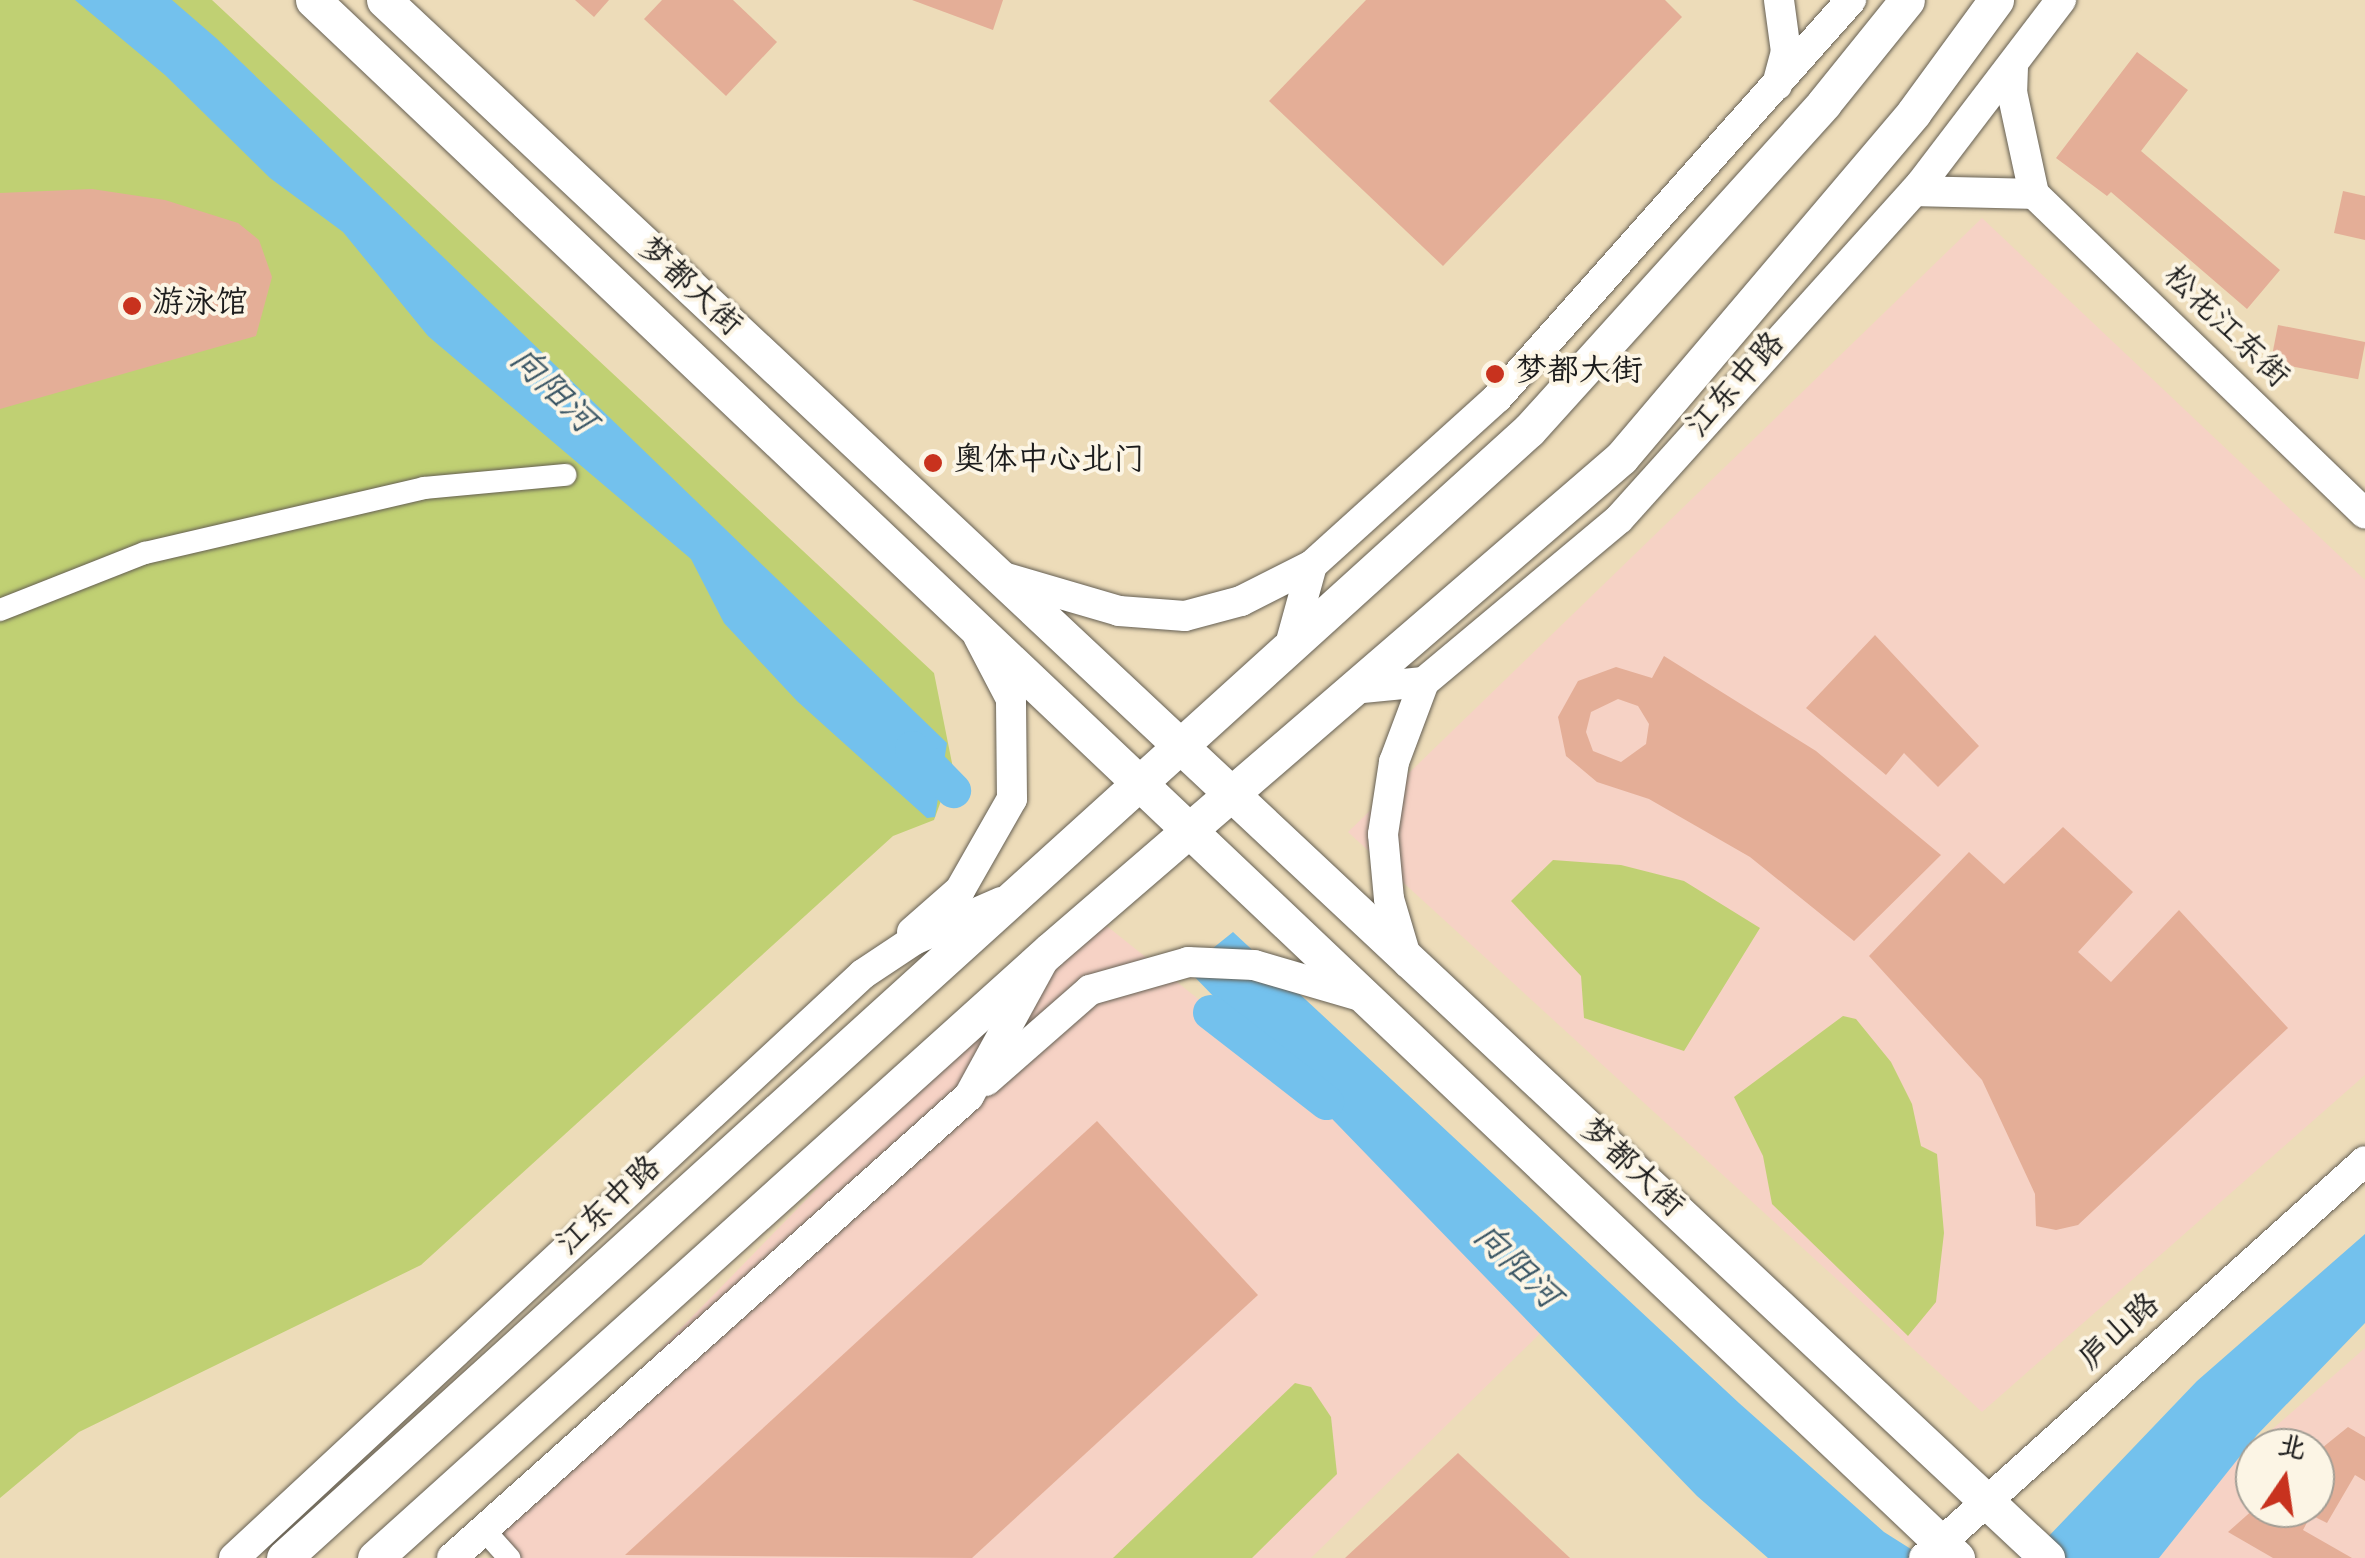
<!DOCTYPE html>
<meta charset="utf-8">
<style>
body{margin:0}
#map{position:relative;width:2365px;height:1558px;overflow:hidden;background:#eddcb9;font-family:"Gochi Hand","LXGW WenKai TC",sans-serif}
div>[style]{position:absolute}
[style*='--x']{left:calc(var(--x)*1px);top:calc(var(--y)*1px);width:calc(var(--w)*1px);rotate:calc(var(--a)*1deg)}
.built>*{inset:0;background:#f6d2c5}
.green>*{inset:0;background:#c0d073}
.water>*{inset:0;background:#73c1ed}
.river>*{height:35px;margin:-17.5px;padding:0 17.5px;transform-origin:17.5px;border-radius:17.5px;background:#73c1ed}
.building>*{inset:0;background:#e4ae97;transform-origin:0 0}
.roads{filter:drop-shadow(0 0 2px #655f53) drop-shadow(0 0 2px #655f53)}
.street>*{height:22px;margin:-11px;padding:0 11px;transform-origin:11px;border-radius:11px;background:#fff}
.secondary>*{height:30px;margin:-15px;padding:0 15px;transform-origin:15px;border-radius:15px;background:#fff}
.primary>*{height:35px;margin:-17.5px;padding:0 17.5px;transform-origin:17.5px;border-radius:17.5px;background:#fff}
.dots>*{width:28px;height:28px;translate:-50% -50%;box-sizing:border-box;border:5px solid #fcf5e5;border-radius:50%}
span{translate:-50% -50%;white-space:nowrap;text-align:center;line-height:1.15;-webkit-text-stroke:8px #fcf5e5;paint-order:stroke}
.street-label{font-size:32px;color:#1c1c1c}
.poi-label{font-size:32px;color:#1c1c1c}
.left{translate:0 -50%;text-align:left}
.water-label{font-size:35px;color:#3a5665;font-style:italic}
.north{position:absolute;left:2235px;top:1428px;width:100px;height:100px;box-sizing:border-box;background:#fcf5e5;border:2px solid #a29e95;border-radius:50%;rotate:13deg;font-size:28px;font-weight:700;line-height:40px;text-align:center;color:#1c1c1c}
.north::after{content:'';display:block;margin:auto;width:35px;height:45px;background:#c8321e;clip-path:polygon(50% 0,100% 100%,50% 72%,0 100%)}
</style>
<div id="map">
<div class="built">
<div style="clip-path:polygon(1982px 218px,2365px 580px,2365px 1075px,1982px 1412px,1348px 832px)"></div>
<div style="clip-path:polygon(1093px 915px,1401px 1161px,1561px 1313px,1311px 1558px,509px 1558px,484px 1530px,1050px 950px)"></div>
<div style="clip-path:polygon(evenodd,2365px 1348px,2365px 1558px,2125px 1558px,2365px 1348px,2255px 1448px,2315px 1448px,2315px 1508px,2255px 1508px,2255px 1448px)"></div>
</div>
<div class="green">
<div style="clip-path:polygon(0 0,212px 0,934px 673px,953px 768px,934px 820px,893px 836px,421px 1265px,79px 1432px,0 1498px)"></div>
<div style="clip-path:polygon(1553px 860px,1621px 865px,1684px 881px,1760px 928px,1684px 1051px,1584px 1018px,1581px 976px,1511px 901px)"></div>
<div style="clip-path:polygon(1843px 1016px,1856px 1019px,1891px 1062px,1912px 1104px,1921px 1146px,1937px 1154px,1944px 1233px,1936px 1302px,1908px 1336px,1772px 1204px,1763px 1156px,1734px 1097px)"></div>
<div style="clip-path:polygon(1295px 1383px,1311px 1387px,1331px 1417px,1337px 1474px,1252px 1558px,1113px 1558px)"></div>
</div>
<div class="water">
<div style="clip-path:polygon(75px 0,172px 0,216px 38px,947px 743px,935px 817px,927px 818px,797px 701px,724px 623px,691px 559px,428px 336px,343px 232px,270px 178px,165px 75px)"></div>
<div style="clip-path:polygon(1233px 932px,1739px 1403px,1884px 1532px,1925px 1558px,1768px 1558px,1697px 1496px,1187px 969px)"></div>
<div style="clip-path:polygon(2365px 1234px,2365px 1323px,2257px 1435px,2159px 1558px,2019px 1558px,2046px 1539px,2197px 1381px)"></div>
</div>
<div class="river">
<div style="--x:912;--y:748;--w:59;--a:45.7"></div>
<div style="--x:1210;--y:1012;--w:147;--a:37.8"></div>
</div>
<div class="building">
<div style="clip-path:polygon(575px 0,609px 0,594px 17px)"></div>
<div style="clip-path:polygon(662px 0,733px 0,777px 42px,726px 96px,644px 19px)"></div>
<div style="clip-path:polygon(912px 0,1003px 0,993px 30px)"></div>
<div style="clip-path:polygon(1366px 0,1665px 0,1682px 17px,1443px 266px,1269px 101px)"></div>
<div style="clip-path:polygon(2137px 52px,2188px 90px,2141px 151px,2280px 270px,2247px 309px,2111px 192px,2107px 196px,2056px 158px)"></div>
<div style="clip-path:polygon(92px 189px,165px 200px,238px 223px,259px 240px,272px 277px,256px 336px,0 409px,0 193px)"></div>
<div style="clip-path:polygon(2343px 191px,2365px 196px,2365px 240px,2334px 233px)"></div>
<div style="left:2278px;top:325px;width:89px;height:38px;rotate:11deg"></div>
<div style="clip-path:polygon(1875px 635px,1979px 746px,1938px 787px,1904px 753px,1886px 775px,1806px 708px)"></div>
<div style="clip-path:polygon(evenodd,1664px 656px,1816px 751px,1941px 855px,1854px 941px,1750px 857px,1649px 799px,1597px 782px,1566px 756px,1558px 717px,1578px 681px,1616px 667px,1652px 678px,1664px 656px,1618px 699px,1638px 706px,1649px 724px,1646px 744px,1621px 762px,1593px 751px,1586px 732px,1591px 712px,1618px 699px)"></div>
<div style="clip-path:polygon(2063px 827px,2133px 892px,2078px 952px,2111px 982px,2179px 910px,2288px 1028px,2078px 1225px,2056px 1230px,2036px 1226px,2035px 1194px,1982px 1080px,1869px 956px,1969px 852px,2004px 884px)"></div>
<div style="clip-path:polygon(1097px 1121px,1258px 1295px,972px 1558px,625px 1555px)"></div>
<div style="clip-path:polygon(2348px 1427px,2365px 1437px,2365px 1481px,2355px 1475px,2327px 1523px,2311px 1515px,2303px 1530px,2352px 1558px,2273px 1558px,2228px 1532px,2255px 1508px,2315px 1508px,2315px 1474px,2330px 1460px,2317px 1452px)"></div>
<div style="clip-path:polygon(1458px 1453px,1570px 1558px,1345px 1558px)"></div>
</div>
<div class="roads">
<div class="street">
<div style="--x:0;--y:610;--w:156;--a:-21.5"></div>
<div style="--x:145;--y:553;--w:286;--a:-13.1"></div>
<div style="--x:424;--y:488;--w:142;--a:-5.3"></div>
<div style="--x:484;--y:1530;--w:38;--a:48"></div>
</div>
<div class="secondary">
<div style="--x:2013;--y:67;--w:25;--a:92"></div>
<div style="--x:2012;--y:92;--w:104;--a:77.8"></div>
<div style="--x:1777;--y:85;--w:34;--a:-75"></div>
<div style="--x:1786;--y:52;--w:52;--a:-97.7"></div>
<div style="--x:1915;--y:191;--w:119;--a:1.4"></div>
<div style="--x:2034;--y:194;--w:460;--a:44"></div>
<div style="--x:996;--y:575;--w:128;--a:16.3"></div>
<div style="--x:1119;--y:611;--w:66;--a:4.3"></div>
<div style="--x:1185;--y:616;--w:58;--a:-15"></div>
<div style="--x:1241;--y:601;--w:80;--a:-26.9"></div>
<div style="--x:1290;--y:645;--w:83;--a:-74.6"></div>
<div style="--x:1312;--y:565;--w:249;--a:-42.1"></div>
<div style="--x:1497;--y:398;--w:533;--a:-48.35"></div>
<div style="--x:1352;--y:689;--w:72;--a:-5.6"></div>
<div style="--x:1424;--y:682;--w:254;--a:-39.9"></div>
<div style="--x:1619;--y:519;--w:450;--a:-48"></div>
<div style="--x:1920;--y:185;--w:233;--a:-52.7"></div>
<div style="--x:912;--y:932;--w:64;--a:-41.2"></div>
<div style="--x:960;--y:890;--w:105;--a:-60.3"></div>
<div style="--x:1012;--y:799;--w:100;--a:-90.6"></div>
<div style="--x:1011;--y:699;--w:71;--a:-117.6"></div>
<div style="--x:1408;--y:963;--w:67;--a:-106.5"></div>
<div style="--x:1389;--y:899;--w:65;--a:-95.3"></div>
<div style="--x:1383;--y:834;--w:73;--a:-81.3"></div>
<div style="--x:1394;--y:762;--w:85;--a:-69.4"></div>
<div style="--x:986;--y:1081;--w:138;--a:-41.2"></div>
<div style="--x:1090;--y:990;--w:102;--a:-15.9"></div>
<div style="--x:1188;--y:962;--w:66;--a:2.6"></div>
<div style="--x:1254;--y:965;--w:118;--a:16.3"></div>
<div style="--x:234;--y:1558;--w:858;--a:-42.88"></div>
<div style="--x:863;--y:974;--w:61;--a:-33.7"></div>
<div style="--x:914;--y:940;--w:95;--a:-23.6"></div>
<div style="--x:452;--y:1558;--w:693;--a:-41.78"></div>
<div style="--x:969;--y:1096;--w:154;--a:-61.3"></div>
<div style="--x:1924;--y:1558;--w:593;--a:-41.99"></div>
</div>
<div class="primary">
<div style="--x:313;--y:0;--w:2265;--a:43.46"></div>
<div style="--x:384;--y:0;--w:2279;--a:43.13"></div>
<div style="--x:284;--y:1558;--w:1680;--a:-42.18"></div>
<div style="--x:1529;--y:430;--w:440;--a:-47.9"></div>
<div style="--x:1824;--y:103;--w:132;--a:-51.1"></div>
<div style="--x:375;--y:1558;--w:908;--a:-42.01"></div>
<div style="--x:1050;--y:950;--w:754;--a:-40.75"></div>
<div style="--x:1621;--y:458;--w:453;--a:-49.7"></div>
<div style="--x:1914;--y:112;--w:139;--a:-53.8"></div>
</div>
</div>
<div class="dots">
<div style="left:132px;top:306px;background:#c8321e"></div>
<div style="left:1495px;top:374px;background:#c8321e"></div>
<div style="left:933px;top:463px;background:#c8321e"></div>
</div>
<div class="street-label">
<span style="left:688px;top:289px;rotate:43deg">梦都大街</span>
<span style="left:2224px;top:329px;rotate:44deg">松花江东街</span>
<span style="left:1738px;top:387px;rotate:-48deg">江东中路</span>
<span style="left:1630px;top:1170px;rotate:43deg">梦都大街</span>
<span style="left:611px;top:1208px;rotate:-43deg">江东中路</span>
<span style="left:2121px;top:1334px;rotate:-42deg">庐山路</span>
</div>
<div class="poi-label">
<span class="left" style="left:152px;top:306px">游泳馆</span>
<span class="left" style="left:1515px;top:374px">梦都大街</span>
<span class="left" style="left:953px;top:463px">奥体中心北门</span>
</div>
<div class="water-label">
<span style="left:550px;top:393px;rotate:45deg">向阳河</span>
<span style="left:1514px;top:1269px;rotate:44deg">向阳河</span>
</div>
<div class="north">北</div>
</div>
